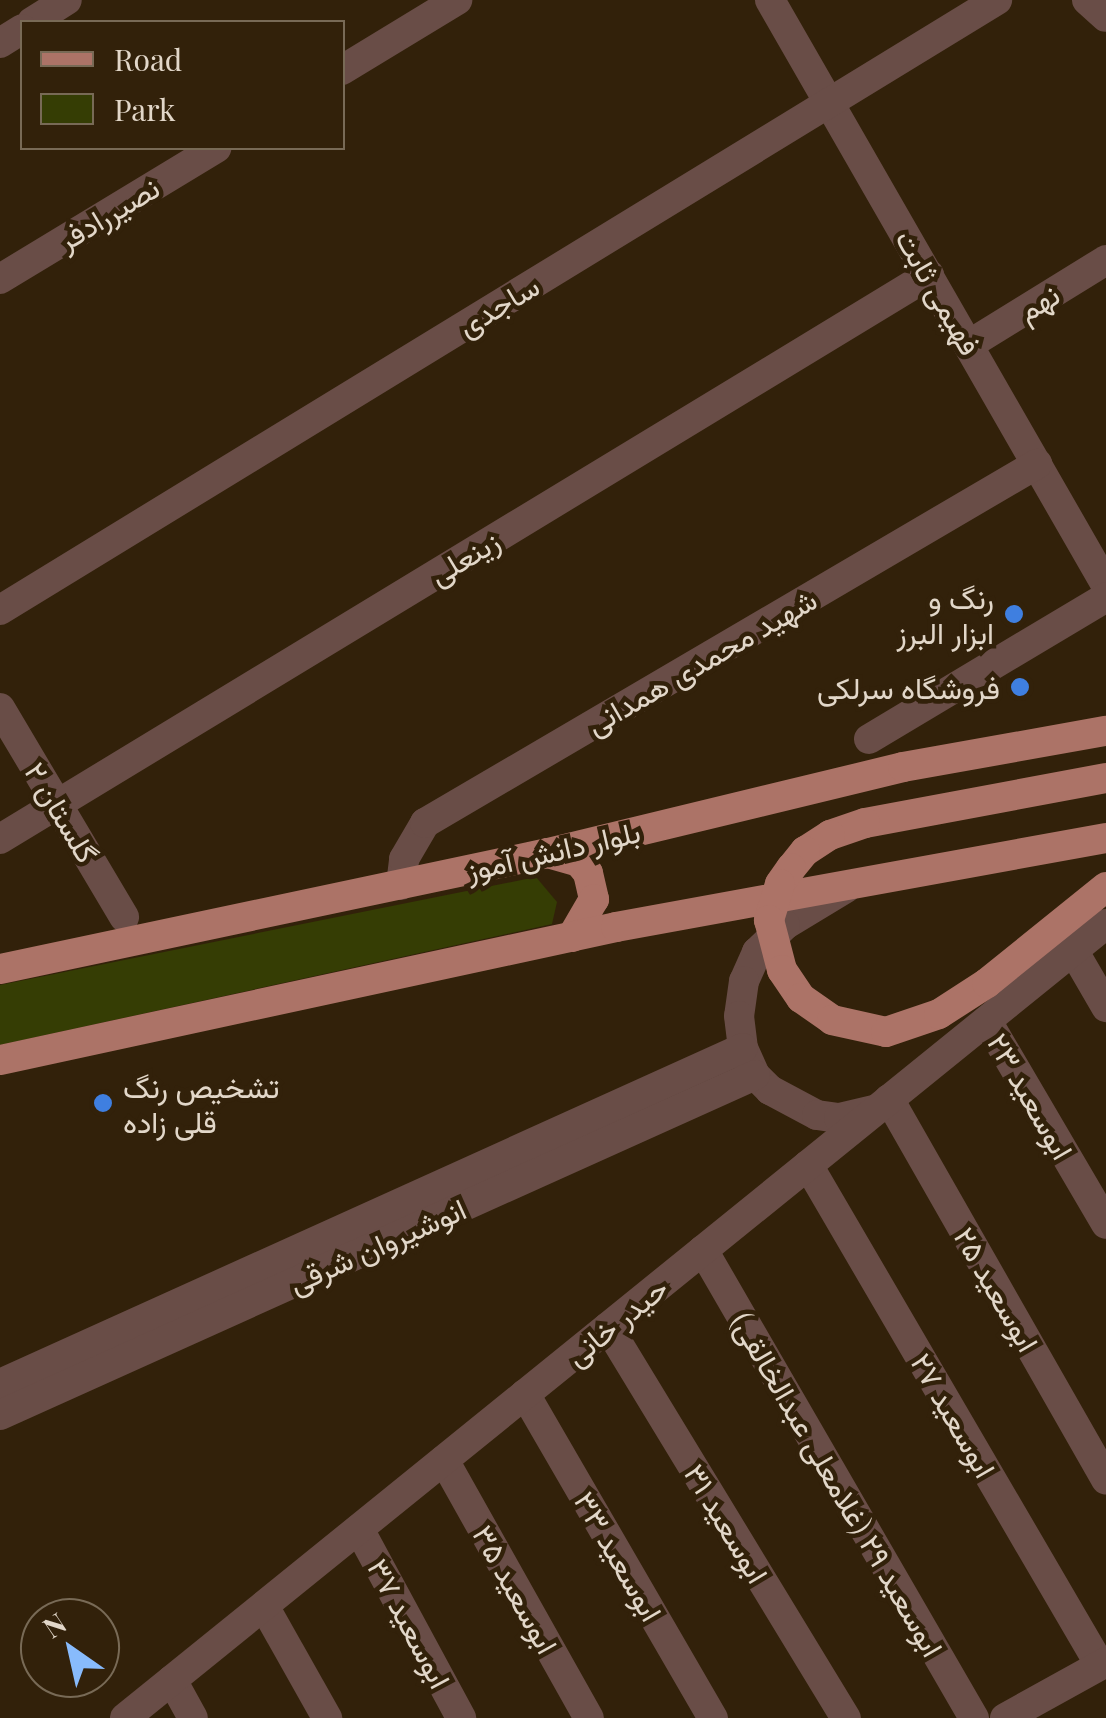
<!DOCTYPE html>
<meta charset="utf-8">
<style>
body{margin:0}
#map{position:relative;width:1106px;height:1718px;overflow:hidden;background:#32210a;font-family:"Playfair Display",Vazirmatn,serif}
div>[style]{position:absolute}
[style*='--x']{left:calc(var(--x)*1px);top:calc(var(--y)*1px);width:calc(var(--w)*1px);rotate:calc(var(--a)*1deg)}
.green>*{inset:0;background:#353d04}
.minor>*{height:30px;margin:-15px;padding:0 15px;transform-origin:15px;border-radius:15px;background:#694d47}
.major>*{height:30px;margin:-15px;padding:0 15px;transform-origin:15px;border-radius:15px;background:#ac7367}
.major-bridge>*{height:30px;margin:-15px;padding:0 15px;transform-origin:15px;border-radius:15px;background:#ac7367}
.dots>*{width:28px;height:28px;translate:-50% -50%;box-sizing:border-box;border:5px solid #32210a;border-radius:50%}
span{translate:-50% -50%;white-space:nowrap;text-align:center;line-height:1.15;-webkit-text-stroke:9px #32210a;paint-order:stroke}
.street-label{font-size:30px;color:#e2d7c9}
.poi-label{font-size:30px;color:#e2d7c9}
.right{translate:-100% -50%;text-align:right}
.left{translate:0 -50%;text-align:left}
.legend{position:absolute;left:20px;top:20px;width:325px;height:130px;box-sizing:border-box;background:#32210a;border:2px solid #786a56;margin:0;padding:12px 18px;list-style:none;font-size:30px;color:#e2d7c9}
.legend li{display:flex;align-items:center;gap:20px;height:50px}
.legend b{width:50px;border:2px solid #786a56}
.north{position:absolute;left:20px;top:1598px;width:100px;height:100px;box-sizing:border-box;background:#32210a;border:2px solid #786a56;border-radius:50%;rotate:326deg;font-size:28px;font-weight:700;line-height:40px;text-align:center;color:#e2d7c9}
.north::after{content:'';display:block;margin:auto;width:35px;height:45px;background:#88bbfc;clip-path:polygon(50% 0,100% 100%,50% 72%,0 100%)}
</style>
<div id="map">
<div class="green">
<div style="clip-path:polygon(536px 877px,557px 902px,552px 924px,0 1045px,0 985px)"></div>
</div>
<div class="minor">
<div style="--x:770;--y:0;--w:675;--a:60.13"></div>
<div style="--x:1087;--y:0;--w:25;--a:42"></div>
<div style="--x:32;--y:22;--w:41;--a:-32.2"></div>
<div style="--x:0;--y:43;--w:26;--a:-32"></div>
<div style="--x:342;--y:70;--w:135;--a:-31.3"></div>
<div style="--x:0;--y:279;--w:253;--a:-31.2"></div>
<div style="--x:970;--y:344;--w:160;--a:-31.7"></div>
<div style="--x:0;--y:610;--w:1169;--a:-31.46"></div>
<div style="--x:0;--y:708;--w:243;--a:59.3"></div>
<div style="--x:869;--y:739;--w:276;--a:-30.9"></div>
<div style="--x:0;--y:839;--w:1087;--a:-31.26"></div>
<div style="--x:401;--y:885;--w:26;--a:-83"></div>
<div style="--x:404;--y:859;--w:42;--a:-59.7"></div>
<div style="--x:425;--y:823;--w:710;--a:-30.4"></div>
<div style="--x:846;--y:888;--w:71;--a:148.8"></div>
<div style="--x:785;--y:925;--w:39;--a:136"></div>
<div style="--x:757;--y:952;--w:32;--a:114"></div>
<div style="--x:744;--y:981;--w:35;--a:98"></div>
<div style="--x:739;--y:1016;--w:32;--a:83"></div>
<div style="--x:743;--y:1048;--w:30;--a:66"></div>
<div style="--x:755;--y:1075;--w:21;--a:45"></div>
<div style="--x:770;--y:1090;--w:53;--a:28"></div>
<div style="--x:817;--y:1115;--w:22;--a:8"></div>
<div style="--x:839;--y:1118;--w:36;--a:-13"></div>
<div style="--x:1073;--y:950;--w:66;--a:59.9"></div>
<div style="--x:987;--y:1021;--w:235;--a:59.6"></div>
<div style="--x:889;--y:1099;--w:438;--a:60.3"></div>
<div style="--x:808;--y:1165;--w:579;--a:59.72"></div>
<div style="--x:703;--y:1250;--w:541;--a:59.93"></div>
<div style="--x:608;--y:1327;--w:458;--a:58.7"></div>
<div style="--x:0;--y:1384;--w:815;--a:-24.33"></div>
<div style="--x:525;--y:1394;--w:375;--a:59.9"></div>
<div style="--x:0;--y:1415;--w:828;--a:-24.24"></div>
<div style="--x:444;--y:1460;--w:296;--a:60.7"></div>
<div style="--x:359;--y:1529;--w:215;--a:61.6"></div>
<div style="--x:264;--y:1606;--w:129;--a:60.6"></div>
<div style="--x:172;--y:1680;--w:43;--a:61.1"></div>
<div style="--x:125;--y:1718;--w:1262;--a:-38.99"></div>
<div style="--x:1005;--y:1718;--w:115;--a:-29"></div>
</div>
<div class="major">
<div style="--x:548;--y:853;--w:32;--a:16"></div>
<div style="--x:579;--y:862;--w:14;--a:51"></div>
<div style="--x:588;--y:873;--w:27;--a:77"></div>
<div style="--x:594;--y:899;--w:44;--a:120.1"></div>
<div style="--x:0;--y:969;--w:560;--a:-11.95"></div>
<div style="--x:548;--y:853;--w:365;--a:-13.6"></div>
<div style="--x:903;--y:767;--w:206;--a:-10.1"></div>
<div style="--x:0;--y:1060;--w:630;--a:-12.18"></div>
<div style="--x:616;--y:927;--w:498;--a:-10.3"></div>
</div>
<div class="major-bridge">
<div style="--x:1106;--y:778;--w:245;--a:169.4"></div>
<div style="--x:865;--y:823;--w:37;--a:161"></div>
<div style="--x:830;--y:835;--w:30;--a:147"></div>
<div style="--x:805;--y:851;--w:22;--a:129"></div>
<div style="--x:791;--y:868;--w:19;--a:125"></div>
<div style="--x:780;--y:884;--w:38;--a:107"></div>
<div style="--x:769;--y:920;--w:52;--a:75.4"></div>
<div style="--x:782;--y:970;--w:34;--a:56"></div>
<div style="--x:801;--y:998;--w:38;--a:35"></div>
<div style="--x:832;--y:1020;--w:55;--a:12.5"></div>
<div style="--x:886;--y:1032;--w:56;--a:-18.8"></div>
<div style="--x:939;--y:1014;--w:57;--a:-32.9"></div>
<div style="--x:987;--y:983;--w:153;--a:-38.9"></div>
</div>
<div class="dots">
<div style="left:1014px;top:614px;background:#3f7fe0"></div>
<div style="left:1020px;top:687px;background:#3f7fe0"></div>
<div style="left:103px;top:1103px;background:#3f7fe0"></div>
</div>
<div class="street-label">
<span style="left:108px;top:213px;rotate:-31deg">نصیررادفر</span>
<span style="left:939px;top:292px;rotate:60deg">فهیمی ثابت</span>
<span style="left:1038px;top:302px;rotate:-32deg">نهم</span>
<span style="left:498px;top:305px;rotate:-31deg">ساجدی</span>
<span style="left:464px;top:557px;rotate:-31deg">زینعلی</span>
<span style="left:701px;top:661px;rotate:-30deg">شهید محمدی همدانی</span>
<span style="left:62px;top:812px;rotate:59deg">گلستان ۲</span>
<span style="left:553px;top:850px;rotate:-13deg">بلوار دانش آموز</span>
<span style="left:1031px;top:1096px;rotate:60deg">ابوسعید ۲۳</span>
<span style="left:377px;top:1245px;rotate:-24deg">انوشیروان شرقی</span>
<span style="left:997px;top:1289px;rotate:60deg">ابوسعید ۲۵</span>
<span style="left:616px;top:1321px;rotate:-39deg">حیدر خانی</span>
<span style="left:954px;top:1415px;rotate:60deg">ابوسعید ۲۷</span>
<span style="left:838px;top:1484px;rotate:60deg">ابوسعید ۲۹ (غلامعلی عبدالخالقی)</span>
<span style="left:727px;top:1523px;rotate:59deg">ابوسعید ۳۱</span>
<span style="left:619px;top:1556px;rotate:60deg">ابوسعید ۳۳</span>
<span style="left:516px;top:1589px;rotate:61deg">ابوسعید ۳۵</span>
<span style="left:410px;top:1623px;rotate:62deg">ابوسعید ۳۷</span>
</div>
<div class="poi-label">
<span class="right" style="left:994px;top:614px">رنگ و<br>ابزار البرز</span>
<span class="right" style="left:1000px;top:687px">فروشگاه سرلکی</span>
<span class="left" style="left:123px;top:1103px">تشخیص رنگ<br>قلی زاده</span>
</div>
<ul class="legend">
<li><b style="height:12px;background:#ac7367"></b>Road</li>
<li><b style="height:28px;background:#353d04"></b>Park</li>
</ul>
<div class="north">N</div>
</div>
